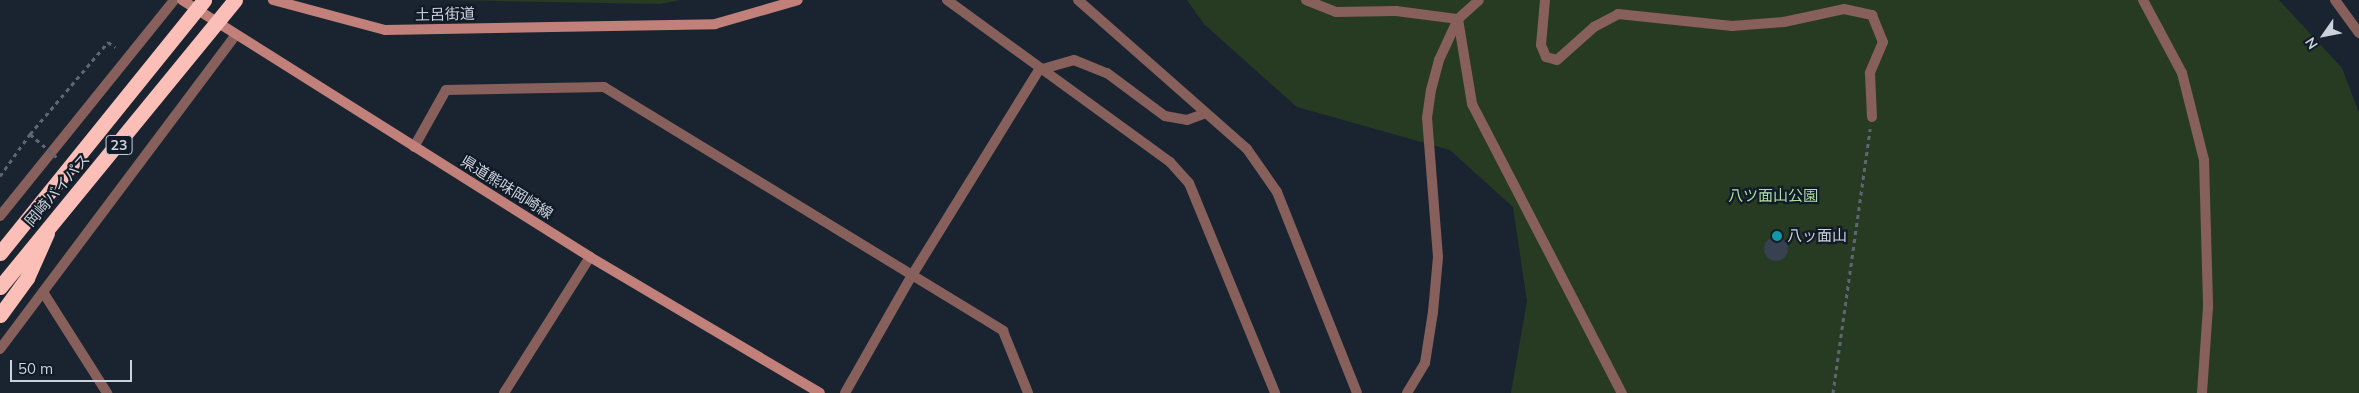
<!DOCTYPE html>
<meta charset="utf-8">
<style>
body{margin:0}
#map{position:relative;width:2359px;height:393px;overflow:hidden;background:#1a2431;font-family:Mulish,"Noto Sans JP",sans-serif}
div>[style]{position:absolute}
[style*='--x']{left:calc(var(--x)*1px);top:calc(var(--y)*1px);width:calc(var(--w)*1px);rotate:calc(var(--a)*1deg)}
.green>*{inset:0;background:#273b23}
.building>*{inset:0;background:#37414f}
.round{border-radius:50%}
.path>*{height:3px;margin-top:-1.5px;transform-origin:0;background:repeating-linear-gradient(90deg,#5d6671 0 4px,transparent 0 8px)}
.street>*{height:10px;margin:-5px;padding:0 5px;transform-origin:5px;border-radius:5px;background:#875f5b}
.secondary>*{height:10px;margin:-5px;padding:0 5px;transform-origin:5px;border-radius:5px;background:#c1817a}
.highway>*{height:15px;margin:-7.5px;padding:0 7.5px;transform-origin:7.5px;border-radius:7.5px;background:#fcbfb8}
.path-bridge>*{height:3px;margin-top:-1.5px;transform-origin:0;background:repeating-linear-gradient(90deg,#5d6671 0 4px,transparent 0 8px)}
.highway-bridge>*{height:15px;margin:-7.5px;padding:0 7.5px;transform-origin:7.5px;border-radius:7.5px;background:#fcbfb8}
.dots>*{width:14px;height:14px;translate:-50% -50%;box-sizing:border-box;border:2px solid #111b27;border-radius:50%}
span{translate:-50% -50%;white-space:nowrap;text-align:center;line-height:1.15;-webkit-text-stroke:4.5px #111b27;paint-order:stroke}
.shield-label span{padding:1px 4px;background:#111b27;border:1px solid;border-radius:4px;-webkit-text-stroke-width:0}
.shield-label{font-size:14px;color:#ccd2db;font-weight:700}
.street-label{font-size:15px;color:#ccd2db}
.park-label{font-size:15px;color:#b1dea7}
.poi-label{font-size:15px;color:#ccd2db}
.left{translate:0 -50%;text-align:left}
.north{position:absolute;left:2299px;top:10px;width:50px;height:50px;-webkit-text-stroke:4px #111b27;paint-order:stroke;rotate:237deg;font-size:14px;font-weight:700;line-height:20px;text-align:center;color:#ccd2db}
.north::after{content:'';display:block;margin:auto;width:18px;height:22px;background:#ccd2db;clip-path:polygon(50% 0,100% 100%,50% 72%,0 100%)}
.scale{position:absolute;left:10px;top:360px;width:122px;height:22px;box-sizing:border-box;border:2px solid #ccd2db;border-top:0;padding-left:6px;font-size:15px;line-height:18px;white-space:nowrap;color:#ccd2db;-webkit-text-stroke:4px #111b27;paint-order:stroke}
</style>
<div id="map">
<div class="green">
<div style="clip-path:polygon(445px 0,680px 0,660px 4px)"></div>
<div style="clip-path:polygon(1187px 0,2279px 0,2342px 68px,2359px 113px,2359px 393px,1511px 393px,1527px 301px,1513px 207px,1450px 150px,1297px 107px,1204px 24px)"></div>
</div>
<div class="building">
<div class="round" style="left:1764px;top:237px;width:24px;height:24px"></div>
</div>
<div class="path">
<div style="--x:30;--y:134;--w:121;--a:-49.7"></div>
<div style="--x:108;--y:42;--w:9;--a:36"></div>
<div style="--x:1833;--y:393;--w:267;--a:-82"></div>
</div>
<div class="street">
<div style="--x:947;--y:0;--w:276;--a:36"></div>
<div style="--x:1170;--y:162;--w:28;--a:48"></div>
<div style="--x:1189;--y:183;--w:227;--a:67.7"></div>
<div style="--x:1078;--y:0;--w:225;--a:41.4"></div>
<div style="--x:1247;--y:149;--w:52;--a:55.1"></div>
<div style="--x:1277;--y:192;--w:216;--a:68.3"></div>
<div style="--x:1306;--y:0;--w:32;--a:22"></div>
<div style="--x:1336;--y:12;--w:60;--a:-1"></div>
<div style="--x:1396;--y:11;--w:63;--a:7.4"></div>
<div style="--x:1545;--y:0;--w:45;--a:95.1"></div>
<div style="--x:1541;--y:45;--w:13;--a:67"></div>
<div style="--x:1546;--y:57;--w:11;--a:15"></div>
<div style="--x:1557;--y:60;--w:50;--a:-41.7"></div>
<div style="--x:1594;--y:27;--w:27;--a:-28"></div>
<div style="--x:1618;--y:14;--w:115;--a:6"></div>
<div style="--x:1732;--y:26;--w:52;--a:-4.4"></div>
<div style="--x:1784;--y:22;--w:61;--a:-12.2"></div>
<div style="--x:1844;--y:9;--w:29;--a:12"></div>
<div style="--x:1872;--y:15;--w:29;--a:68"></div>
<div style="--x:1883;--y:42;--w:34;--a:113"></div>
<div style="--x:1870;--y:73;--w:44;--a:87.4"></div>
<div style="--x:2143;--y:0;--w:83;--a:61.9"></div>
<div style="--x:2182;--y:73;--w:90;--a:75.8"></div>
<div style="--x:2204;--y:160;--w:147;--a:88.4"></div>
<div style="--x:2208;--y:307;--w:86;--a:94"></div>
<div style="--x:2335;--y:0;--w:41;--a:54"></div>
<div style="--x:1458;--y:19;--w:86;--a:80.6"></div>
<div style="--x:1472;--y:104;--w:326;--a:62.6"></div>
<div style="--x:414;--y:147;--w:65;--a:-60.7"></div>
<div style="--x:446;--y:90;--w:158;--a:-1.1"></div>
<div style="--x:604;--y:87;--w:468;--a:31.4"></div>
<div style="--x:1003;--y:331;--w:67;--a:68"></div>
<div style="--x:0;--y:216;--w:277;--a:-51.1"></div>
<div style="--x:43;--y:292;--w:120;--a:57.6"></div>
<div style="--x:0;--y:349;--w:391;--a:-53.1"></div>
<div style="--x:504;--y:393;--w:161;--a:-57.7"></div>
<div style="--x:845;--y:393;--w:133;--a:-60.4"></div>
<div style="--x:911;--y:277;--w:243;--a:-58.3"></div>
<div style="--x:1039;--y:70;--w:36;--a:-16"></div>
<div style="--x:1074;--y:60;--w:35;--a:22"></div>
<div style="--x:1107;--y:73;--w:72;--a:36.6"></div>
<div style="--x:1165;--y:116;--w:22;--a:10"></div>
<div style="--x:1187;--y:120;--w:20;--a:-20"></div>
<div style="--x:1407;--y:393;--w:35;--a:-59"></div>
<div style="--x:1425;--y:363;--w:52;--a:-81.1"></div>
<div style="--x:1433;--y:312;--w:55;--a:-84.8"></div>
<div style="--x:1438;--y:257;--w:139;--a:-94.5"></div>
<div style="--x:1427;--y:118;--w:28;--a:-82"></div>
<div style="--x:1431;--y:90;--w:31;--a:-75"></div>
<div style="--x:1439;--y:60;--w:45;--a:-65.1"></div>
<div style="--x:1458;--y:19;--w:28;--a:-42"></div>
</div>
<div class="secondary">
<div style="--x:182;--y:0;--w:482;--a:32.2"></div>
<div style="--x:590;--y:257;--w:267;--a:30.6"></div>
<div style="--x:273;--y:0;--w:116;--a:15"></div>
<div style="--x:385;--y:30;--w:330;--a:-1"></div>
<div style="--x:715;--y:24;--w:86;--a:-16.1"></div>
</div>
<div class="highway">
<div style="--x:0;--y:315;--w:46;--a:-53.9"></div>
<div style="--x:27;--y:278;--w:49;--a:-66"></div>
</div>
<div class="path-bridge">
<div style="--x:0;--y:176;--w:52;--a:-54.5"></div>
<div style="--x:30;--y:134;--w:35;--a:41"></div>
</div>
<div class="highway-bridge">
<div style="--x:0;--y:253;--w:325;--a:-51.1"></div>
<div style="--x:0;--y:287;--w:371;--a:-50.7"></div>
</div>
<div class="dots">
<div style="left:1777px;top:236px;background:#0f9aa8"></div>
</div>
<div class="shield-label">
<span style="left:119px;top:145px">23</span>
</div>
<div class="street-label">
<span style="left:445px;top:14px;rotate:-1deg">土呂街道</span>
<span style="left:507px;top:187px;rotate:32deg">県道熊味岡崎線</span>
<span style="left:57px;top:190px;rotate:-49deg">岡崎バイパス</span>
</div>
<div class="park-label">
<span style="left:1773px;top:196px">八ツ面山公園</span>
</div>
<div class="poi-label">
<span class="left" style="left:1787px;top:236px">八ッ面山</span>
</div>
<div class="north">N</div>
<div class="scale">50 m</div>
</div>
